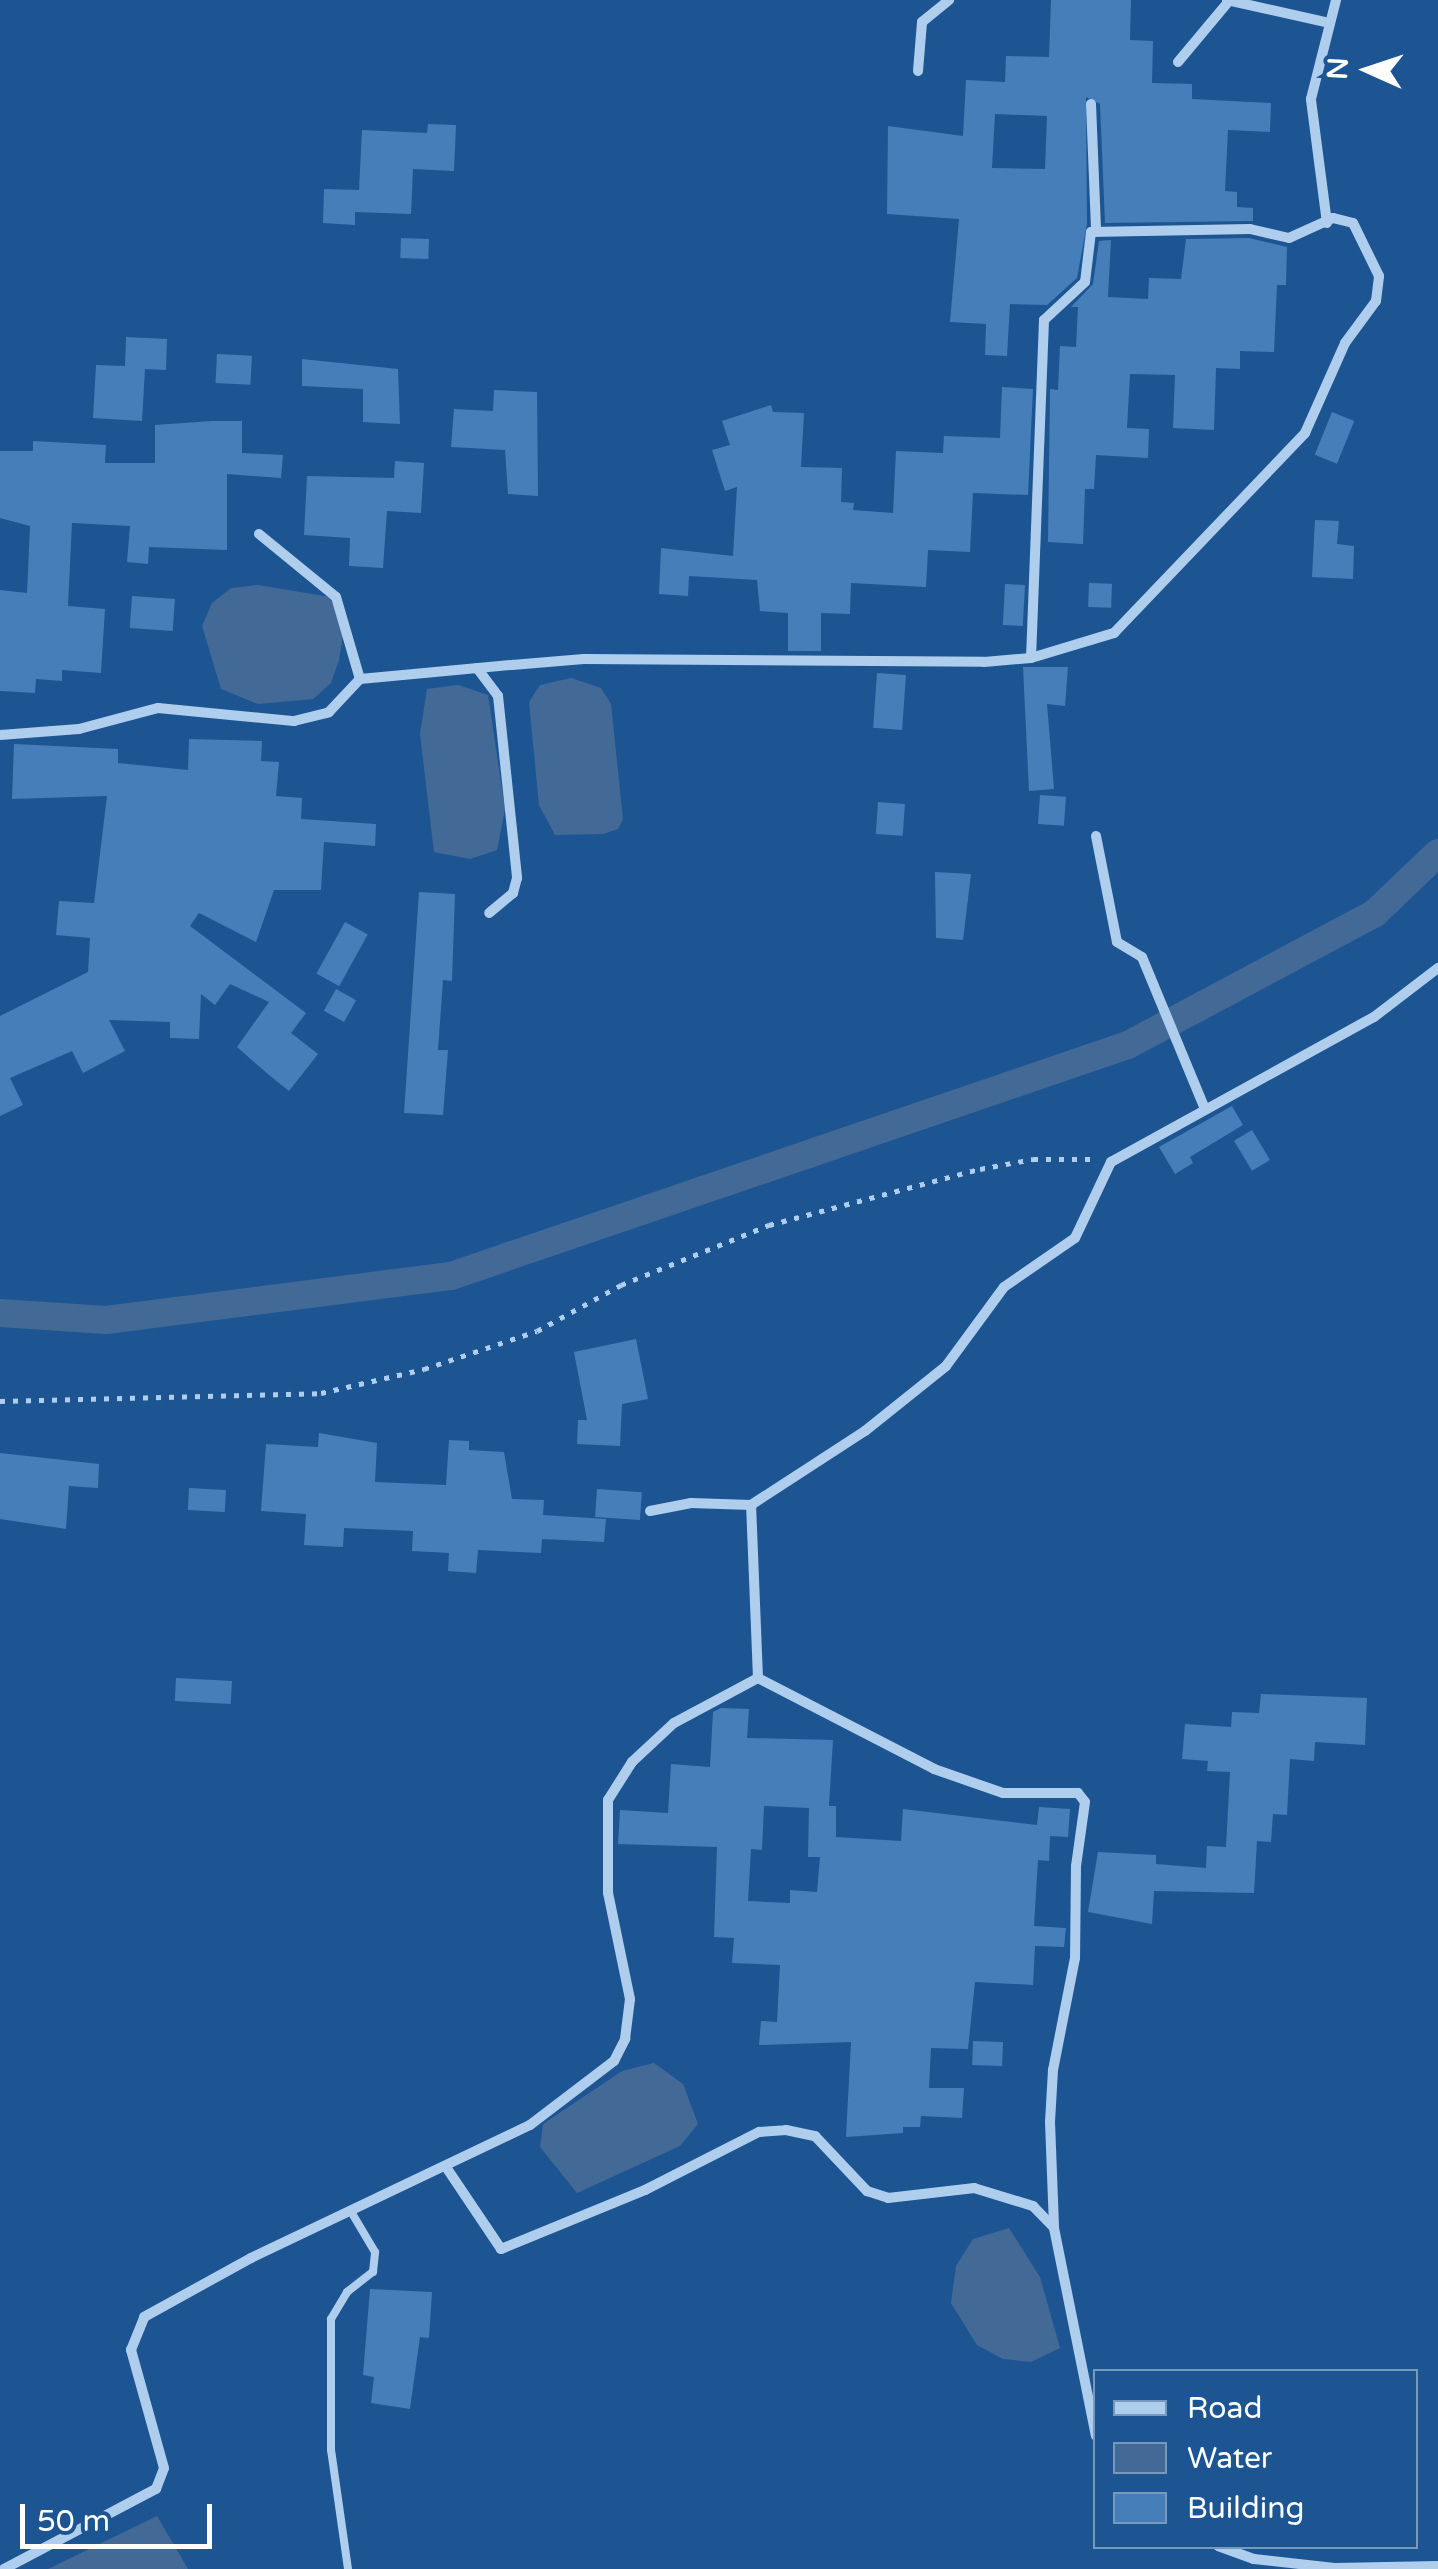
<!DOCTYPE html>
<style>
body{margin:0}
#map{position:relative;width:1438px;height:2569px;overflow:hidden;background:#1d5593;font-family:"Varela Round",sans-serif}
div>[style]{position:absolute}
[style*='--x']{left:calc(var(--x)*1px);top:calc(var(--y)*1px);width:calc(var(--w)*1px);rotate:calc(var(--a)*1deg)}
.water>*{inset:0;background:#436a97}
.canal>*{height:28px;margin:-14px;padding:0 14px;transform-origin:14px;border-radius:14px;background:#436a97}
.building>*{inset:0;background:#467eba;transform-origin:0 0}
.path>*{height:5px;margin-top:-2.5px;transform-origin:0;background:repeating-linear-gradient(90deg,#afceee 0 5px,transparent 0 13px)}
.service>*{height:8px;margin:-4px;padding:0 4px;transform-origin:4px;border-radius:4px;background:#afceee}
.minor>*{height:10px;margin:-5px;padding:0 5px;transform-origin:5px;border-radius:5px;background:#afceee}
span{translate:-50% -50%;white-space:nowrap;text-align:center;line-height:1.15;-webkit-text-stroke:8px #1d5593;paint-order:stroke}
.legend{position:absolute;left:1093px;top:2369px;width:325px;height:180px;box-sizing:border-box;background:#1d5593;border:2px solid #7799be;margin:0;padding:12px 18px;list-style:none;font-size:30px;color:#fff}
.legend li{display:flex;align-items:center;gap:20px;height:50px}
.legend b{width:50px;border:2px solid #7799be}
.north{position:absolute;left:1318px;top:20px;width:100px;height:100px;-webkit-text-stroke:8px #1d5593;paint-order:stroke;rotate:273deg;font-size:28px;font-weight:700;line-height:40px;text-align:center;color:#fff}
.north::after{content:'';display:block;margin:auto;width:35px;height:45px;background:#fff;clip-path:polygon(50% 0,100% 100%,50% 72%,0 100%)}
.scale{position:absolute;left:20px;top:2504px;width:192px;height:45px;box-sizing:border-box;border:5px solid #fff;border-top:0;padding-left:12px;font-size:30px;line-height:35px;white-space:nowrap;color:#fff;-webkit-text-stroke:8px #1d5593;paint-order:stroke}
</style>
<div id="map">
<div class="water">
<div style="clip-path:polygon(258px 585px,330px 597px,343px 634px,339px 660px,331px 683px,313px 699px,258px 704px,221px 689px,202px 626px,212px 603px,231px 588px)"></div>
<div style="clip-path:polygon(571px 678px,601px 688px,611px 704px,623px 819px,618px 829px,603px 834px,555px 835px,539px 805px,529px 702px,540px 685px)"></div>
<div style="clip-path:polygon(458px 685px,488px 695px,505px 809px,497px 850px,470px 859px,434px 852px,420px 734px,427px 689px)"></div>
<div style="clip-path:polygon(654px 2063px,683px 2084px,698px 2124px,680px 2146px,577px 2193px,540px 2147px,543px 2124px,622px 2071px)"></div>
<div style="clip-path:polygon(1009px 2228px,1040px 2277px,1060px 2348px,1031px 2362px,1003px 2359px,977px 2345px,951px 2303px,956px 2266px,973px 2239px)"></div>
<div style="clip-path:polygon(157px 2516px,188px 2569px,48px 2569px)"></div>
</div>
<div class="canal">
<div style="--x:0;--y:1313;--w:106;--a:3.8"></div>
<div style="--x:106;--y:1320;--w:348;--a:-7.3"></div>
<div style="--x:451;--y:1276;--w:715;--a:-18.84"></div>
<div style="--x:1128;--y:1045;--w:280;--a:-28.1"></div>
<div style="--x:1375;--y:913;--w:87;--a:-43.6"></div>
</div>
<div class="building">
<div style="clip-path:polygon(evenodd,1051px 0,1131px 0,1130px 40px,1153px 41px,1152px 83px,1192px 84px,1192px 99px,1271px 103px,1270px 132px,1228px 130px,1225px 191px,1237px 192px,1237px 207px,1253px 208px,1253px 221px,1105px 223px,1100px 104px,1086px 97px,1087px 224px,1077px 278px,1047px 305px,1010px 304px,1007px 356px,985px 355px,986px 324px,950px 322px,959px 219px,887px 214px,888px 126px,963px 136px,966px 80px,1005px 82px,1006px 56px,1049px 57px,1051px 0,995px 114px,1047px 116px,1045px 169px,992px 168px,995px 114px)"></div>
<div style="clip-path:polygon(428px 124px,456px 125px,454px 171px,413px 169px,411px 214px,355px 212px,355px 225px,323px 223px,324px 189px,359px 190px,362px 130px,427px 133px)"></div>
<div style="left:401px;top:238px;width:28px;height:20px;rotate:2deg"></div>
<div style="clip-path:polygon(1249px 238px,1287px 247px,1286px 285px,1277px 285px,1274px 352px,1240px 351px,1240px 369px,1216px 368px,1214px 430px,1173px 428px,1175px 375px,1130px 374px,1127px 428px,1149px 429px,1148px 458px,1096px 455px,1094px 489px,1085px 489px,1083px 544px,1048px 542px,1050px 389px,1058px 390px,1060px 346px,1076px 347px,1078px 307px,1071px 307px,1093px 284px,1099px 241px,1111px 240px,1108px 297px,1148px 299px,1149px 278px,1181px 279px,1186px 239px)"></div>
<div style="clip-path:polygon(126px 337px,167px 339px,166px 370px,145px 369px,142px 421px,93px 418px,96px 365px,125px 366px)"></div>
<div style="left:217px;top:354px;width:35px;height:29px;rotate:3deg"></div>
<div style="clip-path:polygon(302px 359px,398px 369px,400px 424px,363px 422px,363px 389px,302px 386px)"></div>
<div style="clip-path:polygon(1002px 387px,1033px 389px,1028px 495px,973px 493px,970px 552px,928px 550px,926px 587px,851px 583px,850px 614px,821px 613px,821px 651px,788px 651px,788px 613px,760px 611px,757px 580px,689px 576px,688px 596px,659px 594px,661px 548px,733px 556px,737px 487px,725px 491px,712px 450px,730px 445px,722px 421px,771px 405px,773px 412px,804px 413px,801px 467px,842px 468px,841px 502px,854px 503px,853px 510px,893px 513px,896px 451px,943px 453px,944px 436px,1000px 438px)"></div>
<div style="clip-path:polygon(494px 390px,537px 392px,538px 496px,508px 494px,505px 450px,451px 447px,454px 409px,493px 411px)"></div>
<div style="left:1332px;top:412px;width:24px;height:46px;rotate:22deg"></div>
<div style="clip-path:polygon(212px 421px,242px 421px,242px 453px,283px 455px,281px 478px,227px 474px,227px 550px,149px 547px,148px 564px,127px 562px,130px 526px,72px 523px,68px 606px,105px 609px,101px 673px,62px 670px,62px 681px,36px 679px,35px 693px,0 691px,0 590px,27px 593px,30px 526px,0 518px,0 451px,33px 451px,33px 441px,106px 445px,105px 463px,155px 463px,155px 425px)"></div>
<div style="clip-path:polygon(395px 461px,424px 463px,421px 513px,387px 511px,383px 568px,349px 566px,350px 538px,304px 535px,307px 476px,394px 478px)"></div>
<div style="clip-path:polygon(1315px 520px,1339px 521px,1337px 544px,1354px 546px,1353px 579px,1312px 577px)"></div>
<div style="left:1089px;top:583px;width:23px;height:24px;rotate:2deg"></div>
<div style="left:1005px;top:584px;width:20px;height:41px;rotate:3deg"></div>
<div style="left:132px;top:596px;width:43px;height:32px;rotate:4deg"></div>
<div style="clip-path:polygon(1023px 667px,1068px 667px,1065px 706px,1047px 704px,1054px 789px,1029px 791px)"></div>
<div style="left:877px;top:673px;width:29px;height:55px;rotate:4deg"></div>
<div style="clip-path:polygon(189px 739px,262px 741px,261px 761px,279px 762px,276px 796px,302px 798px,301px 819px,376px 824px,375px 846px,324px 842px,321px 890px,274px 890px,256px 942px,199px 913px,190px 926px,306px 1013px,291px 1033px,318px 1054px,289px 1091px,269px 1075px,237px 1047px,269px 1002px,230px 984px,215px 1005px,201px 994px,199px 1039px,170px 1038px,170px 1022px,109px 1020px,125px 1051px,83px 1073px,72px 1051px,10px 1078px,23px 1105px,0 1116px,0 1016px,88px 972px,90px 938px,56px 935px,59px 901px,94px 903px,107px 796px,12px 799px,14px 744px,118px 749px,118px 763px,188px 770px)"></div>
<div style="left:1040px;top:795px;width:26px;height:29px;rotate:4deg"></div>
<div style="left:878px;top:802px;width:27px;height:32px;rotate:4deg"></div>
<div style="clip-path:polygon(935px 872px,971px 874px,963px 940px,936px 938px)"></div>
<div style="clip-path:polygon(419px 892px,455px 894px,452px 981px,443px 980px,438px 1050px,448px 1050px,443px 1115px,404px 1113px)"></div>
<div style="left:345px;top:922px;width:26px;height:59px;rotate:29deg"></div>
<div style="left:336px;top:989px;width:23px;height:25px;rotate:29deg"></div>
<div style="clip-path:polygon(1232px 1106px,1243px 1125px,1190px 1157px,1193px 1163px,1175px 1174px,1159px 1147px)"></div>
<div style="left:1252px;top:1130px;width:35px;height:21px;rotate:59deg"></div>
<div style="clip-path:polygon(636px 1339px,648px 1399px,622px 1404px,620px 1446px,577px 1444px,578px 1420px,587px 1420px,574px 1352px)"></div>
<div style="clip-path:polygon(319px 1433px,377px 1443px,375px 1482px,446px 1485px,449px 1440px,469px 1441px,469px 1450px,504px 1452px,512px 1499px,544px 1500px,543px 1515px,606px 1519px,604px 1542px,542px 1539px,541px 1553px,478px 1550px,476px 1573px,448px 1571px,449px 1553px,412px 1551px,413px 1531px,344px 1528px,343px 1547px,304px 1545px,306px 1514px,261px 1511px,266px 1444px,318px 1447px)"></div>
<div style="clip-path:polygon(0 1453px,99px 1464px,98px 1488px,69px 1486px,66px 1529px,0 1519px)"></div>
<div style="left:189px;top:1488px;width:37px;height:22px;rotate:3deg"></div>
<div style="left:597px;top:1489px;width:45px;height:28px;rotate:4deg"></div>
<div style="left:176px;top:1678px;width:56px;height:23px;rotate:3deg"></div>
<div style="clip-path:polygon(1261px 1694px,1367px 1698px,1365px 1745px,1315px 1742px,1314px 1761px,1290px 1759px,1287px 1815px,1273px 1814px,1271px 1842px,1257px 1841px,1254px 1893px,1154px 1891px,1152px 1924px,1088px 1912px,1098px 1852px,1156px 1855px,1156px 1864px,1206px 1868px,1207px 1846px,1226px 1847px,1230px 1772px,1207px 1771px,1208px 1761px,1182px 1759px,1185px 1724px,1231px 1727px,1232px 1712px,1259px 1713px)"></div>
<div style="clip-path:polygon(evenodd,721px 1708px,749px 1709px,747px 1738px,833px 1740px,829px 1806px,836px 1806px,836px 1837px,901px 1841px,903px 1809px,1037px 1825px,1039px 1807px,1070px 1809px,1068px 1837px,1050px 1836px,1049px 1861px,1038px 1860px,1034px 1926px,1066px 1928px,1064px 1947px,1035px 1946px,1033px 1985px,975px 1982px,968px 2049px,931px 2048px,929px 2088px,964px 2088px,962px 2118px,921px 2116px,920px 2127px,903px 2127px,903px 2133px,846px 2137px,851px 2042px,759px 2045px,761px 2021px,777px 2022px,780px 1965px,732px 1963px,734px 1938px,714px 1937px,717px 1847px,618px 1844px,620px 1810px,668px 1813px,671px 1764px,710px 1767px,713px 1712px,721px 1708px,764px 1806px,809px 1808px,808px 1857px,820px 1857px,817px 1892px,790px 1890px,790px 1903px,748px 1901px,751px 1849px,762px 1850px,764px 1806px)"></div>
<div style="left:973px;top:2041px;width:30px;height:24px;rotate:2deg"></div>
<div style="clip-path:polygon(370px 2289px,432px 2292px,429px 2338px,420px 2337px,410px 2409px,371px 2403px,374px 2377px,363px 2375px)"></div>
</div>
<div class="path">
<div style="--x:0;--y:1401;--w:321;--a:-1.4"></div>
<div style="--x:321;--y:1393;--w:106;--a:-13.1"></div>
<div style="--x:424;--y:1369;--w:119;--a:-18.6"></div>
<div style="--x:537;--y:1331;--w:96;--a:-28.7"></div>
<div style="--x:621;--y:1285;--w:160;--a:-22.1"></div>
<div style="--x:769;--y:1225;--w:218;--a:-14.9"></div>
<div style="--x:980;--y:1169;--w:54;--a:-10.7"></div>
<div style="--x:1033;--y:1159;--w:63;--a:0"></div>
</div>
<div class="service">
<div style="--x:348;--y:2569;--w:120;--a:-98.1"></div>
<div style="--x:331;--y:2450;--w:131;--a:-90"></div>
<div style="--x:331;--y:2319;--w:31;--a:-59"></div>
<div style="--x:347;--y:2292;--w:33;--a:-38"></div>
<div style="--x:373;--y:2272;--w:20;--a:-84"></div>
<div style="--x:375;--y:2252;--w:43;--a:-120.7"></div>
</div>
<div class="minor">
<div style="--x:1227;--y:0;--w:100;--a:12.7"></div>
<div style="--x:1178;--y:62;--w:80;--a:-50.1"></div>
<div style="--x:918;--y:71;--w:49;--a:-85.3"></div>
<div style="--x:922;--y:22;--w:35;--a:-39"></div>
<div style="--x:1091;--y:104;--w:125;--a:87.7"></div>
<div style="--x:1327;--y:223;--w:125;--a:-97.4"></div>
<div style="--x:1311;--y:99;--w:102;--a:-75.8"></div>
<div style="--x:259;--y:534;--w:99;--a:39.3"></div>
<div style="--x:336;--y:597;--w:85;--a:73.7"></div>
<div style="--x:477;--y:668;--w:35;--a:53"></div>
<div style="--x:498;--y:696;--w:183;--a:84"></div>
<div style="--x:517;--y:878;--w:16;--a:105"></div>
<div style="--x:513;--y:893;--w:31;--a:140"></div>
<div style="--x:0;--y:735;--w:79;--a:-4.3"></div>
<div style="--x:79;--y:729;--w:82;--a:-14.9"></div>
<div style="--x:158;--y:708;--w:137;--a:5.5"></div>
<div style="--x:294;--y:721;--w:36;--a:-14"></div>
<div style="--x:329;--y:712;--w:45;--a:-46.8"></div>
<div style="--x:360;--y:679;--w:153;--a:-5.3"></div>
<div style="--x:512;--y:665;--w:72;--a:-4.8"></div>
<div style="--x:584;--y:659;--w:400;--a:0.4"></div>
<div style="--x:984;--y:662;--w:47;--a:-4.9"></div>
<div style="--x:1031;--y:658;--w:87;--a:-16.8"></div>
<div style="--x:1114;--y:633;--w:277;--a:-46.3"></div>
<div style="--x:1305;--y:433;--w:98;--a:-66"></div>
<div style="--x:1345;--y:343;--w:52;--a:-53.6"></div>
<div style="--x:1376;--y:301;--w:25;--a:-83"></div>
<div style="--x:1379;--y:276;--w:59;--a:-116.1"></div>
<div style="--x:1353;--y:223;--w:21;--a:-166"></div>
<div style="--x:1333;--y:218;--w:48;--a:155.6"></div>
<div style="--x:1289;--y:238;--w:40;--a:-167"></div>
<div style="--x:1250;--y:229;--w:159;--a:178.9"></div>
<div style="--x:1091;--y:232;--w:50;--a:96.8"></div>
<div style="--x:1085;--y:282;--w:56;--a:137.2"></div>
<div style="--x:1044;--y:320;--w:338;--a:92.2"></div>
<div style="--x:1096;--y:836;--w:108;--a:78.8"></div>
<div style="--x:1117;--y:942;--w:29;--a:31"></div>
<div style="--x:1142;--y:957;--w:165;--a:67.5"></div>
<div style="--x:650;--y:1511;--w:42;--a:-11"></div>
<div style="--x:691;--y:1503;--w:60;--a:1.9"></div>
<div style="--x:758;--y:1678;--w:198;--a:27.3"></div>
<div style="--x:934;--y:1769;--w:73;--a:19.2"></div>
<div style="--x:1003;--y:1793;--w:75;--a:0"></div>
<div style="--x:1078;--y:1793;--w:11;--a:52"></div>
<div style="--x:1085;--y:1802;--w:65;--a:98"></div>
<div style="--x:1076;--y:1866;--w:92;--a:90.6"></div>
<div style="--x:1075;--y:1958;--w:114;--a:101.1"></div>
<div style="--x:1053;--y:2070;--w:52;--a:93.3"></div>
<div style="--x:1050;--y:2122;--w:106;--a:87.8"></div>
<div style="--x:1054;--y:2228;--w:212;--a:78.6"></div>
<div style="--x:448;--y:2170;--w:95;--a:56.1"></div>
<div style="--x:501;--y:2249;--w:156;--a:-22.3"></div>
<div style="--x:645;--y:2190;--w:128;--a:-27"></div>
<div style="--x:759;--y:2132;--w:27;--a:-4"></div>
<div style="--x:786;--y:2130;--w:30;--a:12"></div>
<div style="--x:815;--y:2136;--w:76;--a:46.6"></div>
<div style="--x:867;--y:2191;--w:22;--a:18"></div>
<div style="--x:888;--y:2198;--w:87;--a:-6.6"></div>
<div style="--x:974;--y:2188;--w:62;--a:17"></div>
<div style="--x:1033;--y:2206;--w:29;--a:46"></div>
<div style="--x:1218;--y:2546;--w:38;--a:20"></div>
<div style="--x:1254;--y:2559;--w:81;--a:6.3"></div>
<div style="--x:1335;--y:2568;--w:103;--a:-1.1"></div>
<div style="--x:4;--y:2569;--w:172;--a:-27.8"></div>
<div style="--x:156;--y:2489;--w:22;--a:-69"></div>
<div style="--x:164;--y:2468;--w:123;--a:-105.6"></div>
<div style="--x:131;--y:2350;--w:35;--a:-68"></div>
<div style="--x:144;--y:2317;--w:122;--a:-28.9"></div>
<div style="--x:251;--y:2258;--w:309;--a:-25.5"></div>
<div style="--x:530;--y:2125;--w:106;--a:-37.3"></div>
<div style="--x:614;--y:2061;--w:25;--a:-63"></div>
<div style="--x:625;--y:2039;--w:40;--a:-82.9"></div>
<div style="--x:630;--y:1999;--w:108;--a:-101.7"></div>
<div style="--x:608;--y:1893;--w:93;--a:-90"></div>
<div style="--x:608;--y:1800;--w:45;--a:-57.7"></div>
<div style="--x:632;--y:1762;--w:57;--a:-42.9"></div>
<div style="--x:674;--y:1723;--w:95;--a:-28.2"></div>
<div style="--x:758;--y:1678;--w:173;--a:-92.3"></div>
<div style="--x:751;--y:1505;--w:136;--a:-33"></div>
<div style="--x:865;--y:1431;--w:104;--a:-38.7"></div>
<div style="--x:946;--y:1366;--w:98;--a:-53.7"></div>
<div style="--x:1004;--y:1287;--w:86;--a:-34.6"></div>
<div style="--x:1075;--y:1238;--w:84;--a:-64.7"></div>
<div style="--x:1111;--y:1162;--w:300;--a:-28.9"></div>
<div style="--x:1374;--y:1017;--w:81;--a:-37.4"></div>
</div>
<ul class="legend">
<li><b style="height:12px;background:#afceee"></b>Road</li>
<li><b style="height:28px;background:#436a97"></b>Water</li>
<li><b style="height:28px;background:#467eba"></b>Building</li>
</ul>
<div class="north">N</div>
<div class="scale">50 m</div>
</div>
